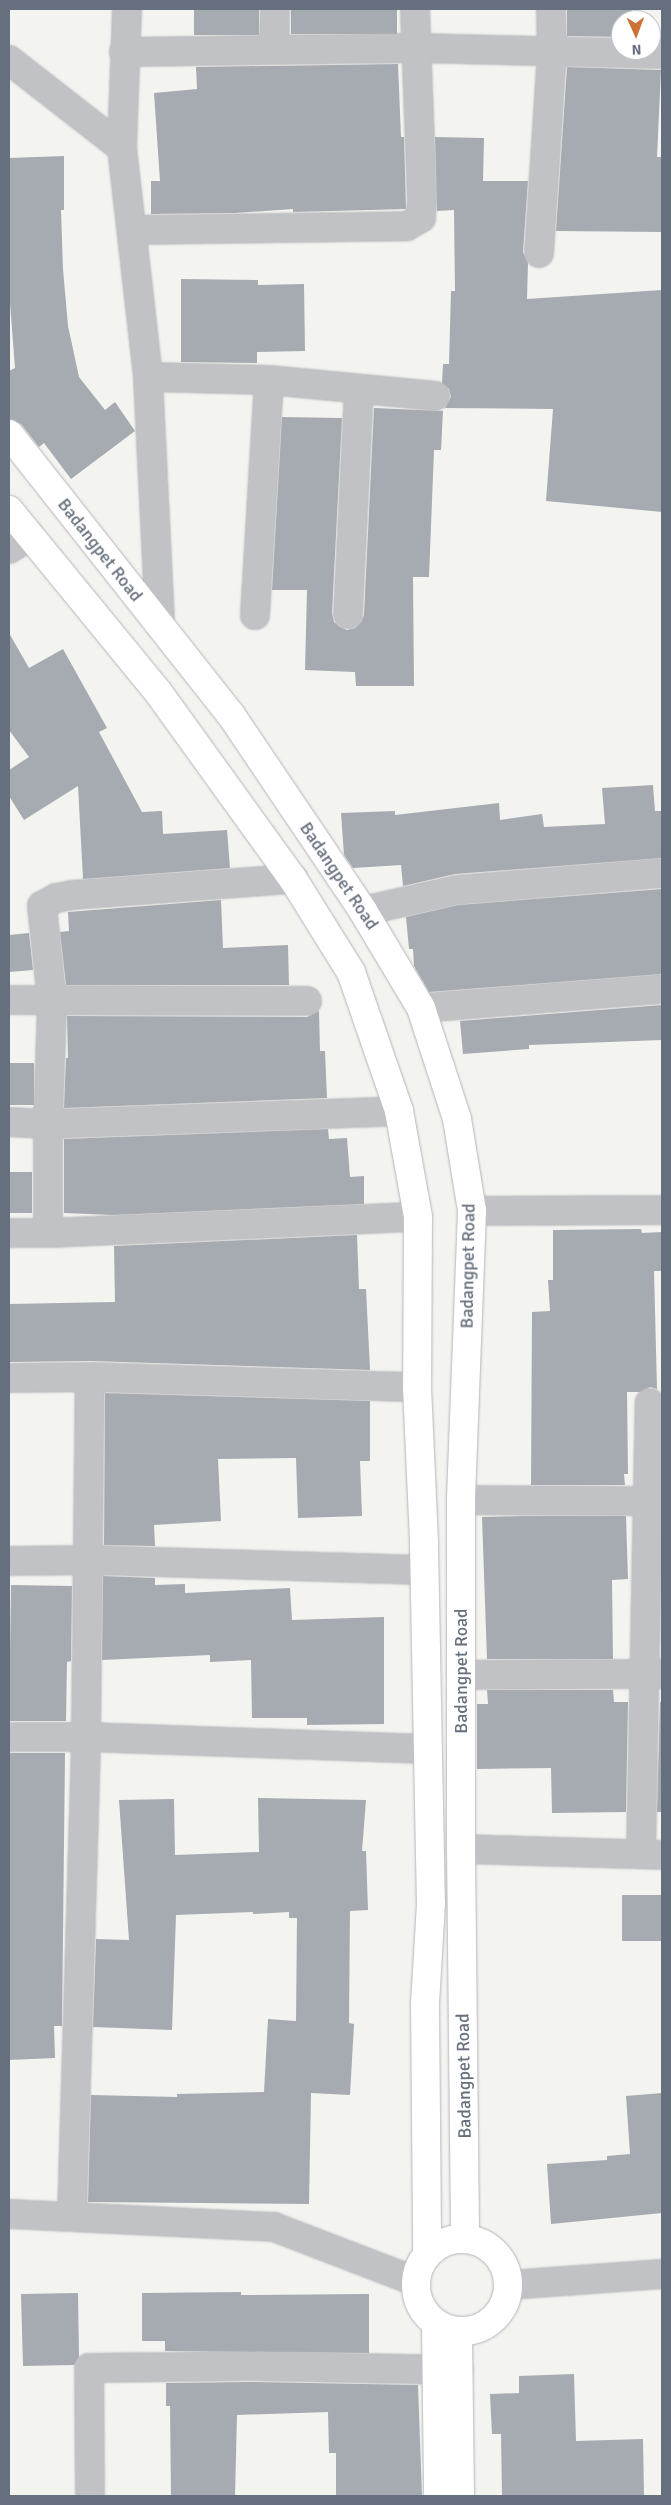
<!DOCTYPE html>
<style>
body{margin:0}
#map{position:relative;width:671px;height:2505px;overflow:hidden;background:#f3f3f0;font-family:Signika,sans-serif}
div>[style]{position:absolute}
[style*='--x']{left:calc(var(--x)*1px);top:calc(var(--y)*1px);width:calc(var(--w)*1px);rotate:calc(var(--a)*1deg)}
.building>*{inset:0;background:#a6abb1;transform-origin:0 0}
.roads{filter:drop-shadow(0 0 1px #b3b5b9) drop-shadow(0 0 1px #b3b5b9)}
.minor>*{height:28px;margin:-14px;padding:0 14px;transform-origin:14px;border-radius:14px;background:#c0c2c5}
.major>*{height:28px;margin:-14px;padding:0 14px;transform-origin:14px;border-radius:14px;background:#fff}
.major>.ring{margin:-14px;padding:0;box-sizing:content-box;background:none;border:28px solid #fff;border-radius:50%}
span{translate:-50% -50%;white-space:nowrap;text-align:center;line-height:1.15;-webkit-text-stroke:5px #fff;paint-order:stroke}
.street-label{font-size:18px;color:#666f7d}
.frame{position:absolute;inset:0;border:10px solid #666f7d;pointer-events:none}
.north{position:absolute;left:611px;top:10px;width:50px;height:50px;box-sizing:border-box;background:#fff;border:1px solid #c2c5cb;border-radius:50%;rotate:178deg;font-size:14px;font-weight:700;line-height:20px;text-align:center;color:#666f7d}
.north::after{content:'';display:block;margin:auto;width:18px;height:22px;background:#cc7237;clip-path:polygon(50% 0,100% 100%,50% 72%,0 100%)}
</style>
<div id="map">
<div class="building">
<div style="left:194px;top:9px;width:65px;height:26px"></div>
<div style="left:291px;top:9px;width:106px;height:25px"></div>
<div style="clip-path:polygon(567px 9px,632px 9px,632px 20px,621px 20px,621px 37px,567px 36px)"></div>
<div style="clip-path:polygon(398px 64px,401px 137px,404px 137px,406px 209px,293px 212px,293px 209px,235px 213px,151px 214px,151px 181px,160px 181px,154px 93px,197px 89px,196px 67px)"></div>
<div style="clip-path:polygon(567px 67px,661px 70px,657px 157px,662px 157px,662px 232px,556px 231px)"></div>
<div style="clip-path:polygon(435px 137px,484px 138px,483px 181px,528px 181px,523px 252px,528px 263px,527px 299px,662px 290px,662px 512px,546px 501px,553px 409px,445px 408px,451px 397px,449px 389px,442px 383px,443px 364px,449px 364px,451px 291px,455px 291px,454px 210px,437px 211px)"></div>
<div style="clip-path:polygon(64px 156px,64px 210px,61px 210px,63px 269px,68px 326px,79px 377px,105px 410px,115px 402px,135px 431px,71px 479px,44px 443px,39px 447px,21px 424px,9px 419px,9px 371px,15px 368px,9px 290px,9px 158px)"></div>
<div style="clip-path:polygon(181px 279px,258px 280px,258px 285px,304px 284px,305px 351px,257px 352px,257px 363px,181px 362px)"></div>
<div style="clip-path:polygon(374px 408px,443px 411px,441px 450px,434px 450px,429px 577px,413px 577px,414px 686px,356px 686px,355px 672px,305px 670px,307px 590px,272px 590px,282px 417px,342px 418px,332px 613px,334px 622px,340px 627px,347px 630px,355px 628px,361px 622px,364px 615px)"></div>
<div style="clip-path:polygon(9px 633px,29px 668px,63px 649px,107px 728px,99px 732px,142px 812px,162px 811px,163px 834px,227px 830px,230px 868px,83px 879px,78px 786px,24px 820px,9px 796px,9px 770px,29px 757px,9px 730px)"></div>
<div style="clip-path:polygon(653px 785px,655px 811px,662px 811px,662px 858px,455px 874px,403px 886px,401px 865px,353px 868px,344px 855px,341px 813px,395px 811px,395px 815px,499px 803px,500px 820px,542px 814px,544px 827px,605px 824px,602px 788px)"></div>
<div style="clip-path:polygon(662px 889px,662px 974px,429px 992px,414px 966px,413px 949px,409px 949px,406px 917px,458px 905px)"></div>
<div style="clip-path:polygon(221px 900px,223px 948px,288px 945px,289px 985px,66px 985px,60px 932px,69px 931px,68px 912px)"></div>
<div style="clip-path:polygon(29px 933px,33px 970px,9px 972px,9px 935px)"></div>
<div style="clip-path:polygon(662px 1005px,662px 1040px,529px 1045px,529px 1049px,463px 1054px,460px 1021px)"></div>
<div style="clip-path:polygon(319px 1011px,320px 1051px,325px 1051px,327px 1098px,64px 1108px,66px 1058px,68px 1058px,67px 1016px,307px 1017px)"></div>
<div style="left:9px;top:1063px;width:25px;height:42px"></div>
<div style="clip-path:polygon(328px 1129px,329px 1139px,347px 1138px,350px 1177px,364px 1176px,364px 1204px,114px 1215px,64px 1213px,64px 1139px)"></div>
<div style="left:9px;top:1172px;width:23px;height:41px"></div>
<div style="clip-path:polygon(641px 1229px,642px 1233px,662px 1232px,662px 1271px,654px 1271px,657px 1389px,650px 1387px,640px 1392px,627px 1392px,628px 1474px,624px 1474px,625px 1485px,531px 1485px,532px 1312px,550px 1311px,548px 1280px,553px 1280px,553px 1230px)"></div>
<div style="clip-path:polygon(357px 1235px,359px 1289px,366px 1289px,370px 1370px,90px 1361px,9px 1362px,9px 1304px,115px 1302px,114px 1246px)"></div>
<div style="clip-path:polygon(105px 1393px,370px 1401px,370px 1461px,360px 1461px,362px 1516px,298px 1518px,296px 1458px,218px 1459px,221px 1521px,154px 1525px,155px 1546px,104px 1545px)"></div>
<div style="clip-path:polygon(524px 1516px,626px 1516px,628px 1579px,612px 1580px,613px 1659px,487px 1659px,482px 1517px)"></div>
<div style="clip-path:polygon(103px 1576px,155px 1578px,155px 1585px,185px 1584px,185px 1593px,290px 1588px,292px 1620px,384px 1617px,384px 1724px,307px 1725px,307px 1718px,252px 1718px,251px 1660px,210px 1662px,210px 1655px,102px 1660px)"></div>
<div style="clip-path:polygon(11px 1585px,72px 1586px,71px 1661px,67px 1662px,66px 1721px,9px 1721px)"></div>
<div style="clip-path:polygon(487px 1690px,613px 1690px,614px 1702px,628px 1702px,626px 1812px,552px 1813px,551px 1768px,477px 1769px,477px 1704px,488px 1704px)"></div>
<div style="clip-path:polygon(660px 1702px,662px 1702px,662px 1812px,657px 1812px)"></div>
<div style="clip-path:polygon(9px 1753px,65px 1753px,62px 2026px,54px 2026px,55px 2058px,9px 2060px)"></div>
<div style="clip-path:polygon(258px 1798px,366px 1800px,362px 1851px,366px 1851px,368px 1910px,350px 1911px,349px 2023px,354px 2024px,350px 2095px,311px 2093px,309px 2204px,88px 2202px,91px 2095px,177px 2097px,177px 2094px,264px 2092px,268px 2019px,296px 2021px,297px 1918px,289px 1918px,289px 1912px,253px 1914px,253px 1912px,176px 1915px,172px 2030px,93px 2027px,96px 1939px,129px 1940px,119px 1800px,174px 1799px,175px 1855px,259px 1852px)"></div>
<div style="left:662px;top:1895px;width:46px;height:40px;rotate:90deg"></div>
<div style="clip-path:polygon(662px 2093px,662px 2213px,551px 2224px,547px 2164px,607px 2160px,607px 2156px,630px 2154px,626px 2096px)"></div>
<div style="clip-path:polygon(241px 2292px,241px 2295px,369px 2294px,369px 2353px,165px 2351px,165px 2341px,142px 2341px,142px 2293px)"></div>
<div style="clip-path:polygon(78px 2293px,79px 2357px,74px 2365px,23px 2366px,21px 2294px)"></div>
<div style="clip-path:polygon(574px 2374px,576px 2441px,643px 2439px,644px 2496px,502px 2496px,501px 2434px,492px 2434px,490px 2394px,519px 2393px,519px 2376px)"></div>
<div style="clip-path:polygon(251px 2382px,418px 2385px,422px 2496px,336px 2496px,336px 2453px,329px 2453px,328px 2412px,237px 2415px,235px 2496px,171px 2496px,170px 2406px,166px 2406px,166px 2383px)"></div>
</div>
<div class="roads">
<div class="minor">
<div style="--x:127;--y:9;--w:139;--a:92.1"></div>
<div style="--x:122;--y:148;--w:230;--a:83.5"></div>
<div style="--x:148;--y:377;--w:249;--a:87.2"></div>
<div style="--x:274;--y:49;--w:40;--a:-88.6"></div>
<div style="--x:124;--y:52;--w:292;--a:-0.8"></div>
<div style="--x:416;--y:48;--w:246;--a:1.4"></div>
<div style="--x:9;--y:60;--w:143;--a:37.9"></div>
<div style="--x:132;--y:230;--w:275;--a:-0.8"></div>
<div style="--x:407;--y:226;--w:16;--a:-30"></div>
<div style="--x:421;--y:218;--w:18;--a:-87"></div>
<div style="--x:422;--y:200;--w:191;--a:-92.1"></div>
<div style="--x:539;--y:253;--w:202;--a:-86.3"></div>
<div style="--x:552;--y:51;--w:42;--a:-91.4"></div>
<div style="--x:148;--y:377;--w:121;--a:1.4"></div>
<div style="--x:269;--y:380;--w:167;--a:5.5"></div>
<div style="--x:9;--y:549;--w:25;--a:-32"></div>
<div style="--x:348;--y:614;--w:225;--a:-87.2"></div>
<div style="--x:255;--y:615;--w:235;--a:-86.6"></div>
<div style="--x:363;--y:911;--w:95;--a:-12.7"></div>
<div style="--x:456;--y:890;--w:207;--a:-4.7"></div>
<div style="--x:9;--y:1000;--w:298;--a:0.2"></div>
<div style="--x:421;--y:1008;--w:242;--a:-4.5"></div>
<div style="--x:9;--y:1122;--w:39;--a:3"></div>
<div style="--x:48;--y:1124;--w:351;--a:-2.1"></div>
<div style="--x:472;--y:1211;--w:190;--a:-0.3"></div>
<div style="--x:9;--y:1233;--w:39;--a:0"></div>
<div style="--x:48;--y:1233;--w:370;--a:-2.5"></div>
<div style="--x:48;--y:1233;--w:109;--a:-90"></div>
<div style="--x:48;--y:1124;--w:123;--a:-88.1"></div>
<div style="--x:52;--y:1001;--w:96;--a:-96"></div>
<div style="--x:42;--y:906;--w:16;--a:-30"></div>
<div style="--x:56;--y:898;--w:17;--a:-10"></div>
<div style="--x:73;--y:895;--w:221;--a:-4.2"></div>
<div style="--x:9;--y:1378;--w:81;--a:-0.7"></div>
<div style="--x:90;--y:1377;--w:327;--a:1.8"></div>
<div style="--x:461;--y:1500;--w:201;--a:0.3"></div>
<div style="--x:9;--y:1561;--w:80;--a:-0.7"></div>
<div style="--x:89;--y:1560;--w:335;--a:1.7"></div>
<div style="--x:461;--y:1675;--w:201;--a:-0.3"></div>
<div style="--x:9;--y:1737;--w:77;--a:0"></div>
<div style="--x:86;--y:1737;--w:342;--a:2"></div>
<div style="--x:461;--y:1849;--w:201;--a:1.7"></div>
<div style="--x:641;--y:1854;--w:451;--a:-88.9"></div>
<div style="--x:9;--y:2214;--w:265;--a:2.8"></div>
<div style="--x:274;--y:2227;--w:151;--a:21"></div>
<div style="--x:72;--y:2216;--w:479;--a:-88.3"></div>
<div style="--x:86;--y:1737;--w:360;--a:-89.4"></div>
<div style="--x:509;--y:2285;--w:153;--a:-4.1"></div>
<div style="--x:90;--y:2496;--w:128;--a:-90.4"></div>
<div style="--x:89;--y:2368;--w:162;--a:-0.7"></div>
<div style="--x:251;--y:2366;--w:208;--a:1.1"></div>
</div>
<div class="major">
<div style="--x:9;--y:434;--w:358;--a:51.7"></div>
<div style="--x:231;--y:715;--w:236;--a:56"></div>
<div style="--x:363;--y:911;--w:113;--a:59.1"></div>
<div style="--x:421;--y:1008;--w:117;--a:72"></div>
<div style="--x:457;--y:1119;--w:93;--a:80.7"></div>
<div style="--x:472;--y:1211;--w:289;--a:92.2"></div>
<div style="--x:461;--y:1500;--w:349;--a:90"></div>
<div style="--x:461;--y:1849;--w:389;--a:89.4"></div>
<div style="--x:9;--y:510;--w:235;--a:50.7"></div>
<div style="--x:158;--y:692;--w:231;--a:54.2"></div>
<div style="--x:293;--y:879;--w:110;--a:58.1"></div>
<div style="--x:351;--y:972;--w:147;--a:70.9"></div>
<div style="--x:399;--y:1111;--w:108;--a:79.8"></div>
<div style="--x:418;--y:1217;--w:170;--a:90.3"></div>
<div style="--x:417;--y:1387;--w:157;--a:87.4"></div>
<div style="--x:424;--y:1544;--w:359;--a:88.9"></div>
<div style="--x:431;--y:1903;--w:100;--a:93.4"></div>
<div style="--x:425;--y:2003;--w:250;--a:89.5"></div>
<div class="ring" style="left:416px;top:2239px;width:64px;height:64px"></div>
<div style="--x:436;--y:2324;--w:172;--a:89.3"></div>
<div style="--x:458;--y:2332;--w:164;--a:89.3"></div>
</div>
</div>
<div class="street-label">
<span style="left:100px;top:550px;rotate:52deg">Badangpet Road</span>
<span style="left:339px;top:876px;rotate:56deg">Badangpet Road</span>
<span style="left:468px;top:1266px;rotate:-89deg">Badangpet Road</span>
<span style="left:461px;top:1671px;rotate:-90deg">Badangpet Road</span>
<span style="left:464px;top:2076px;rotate:-91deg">Badangpet Road</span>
</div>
<div class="frame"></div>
<div class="north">N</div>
</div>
